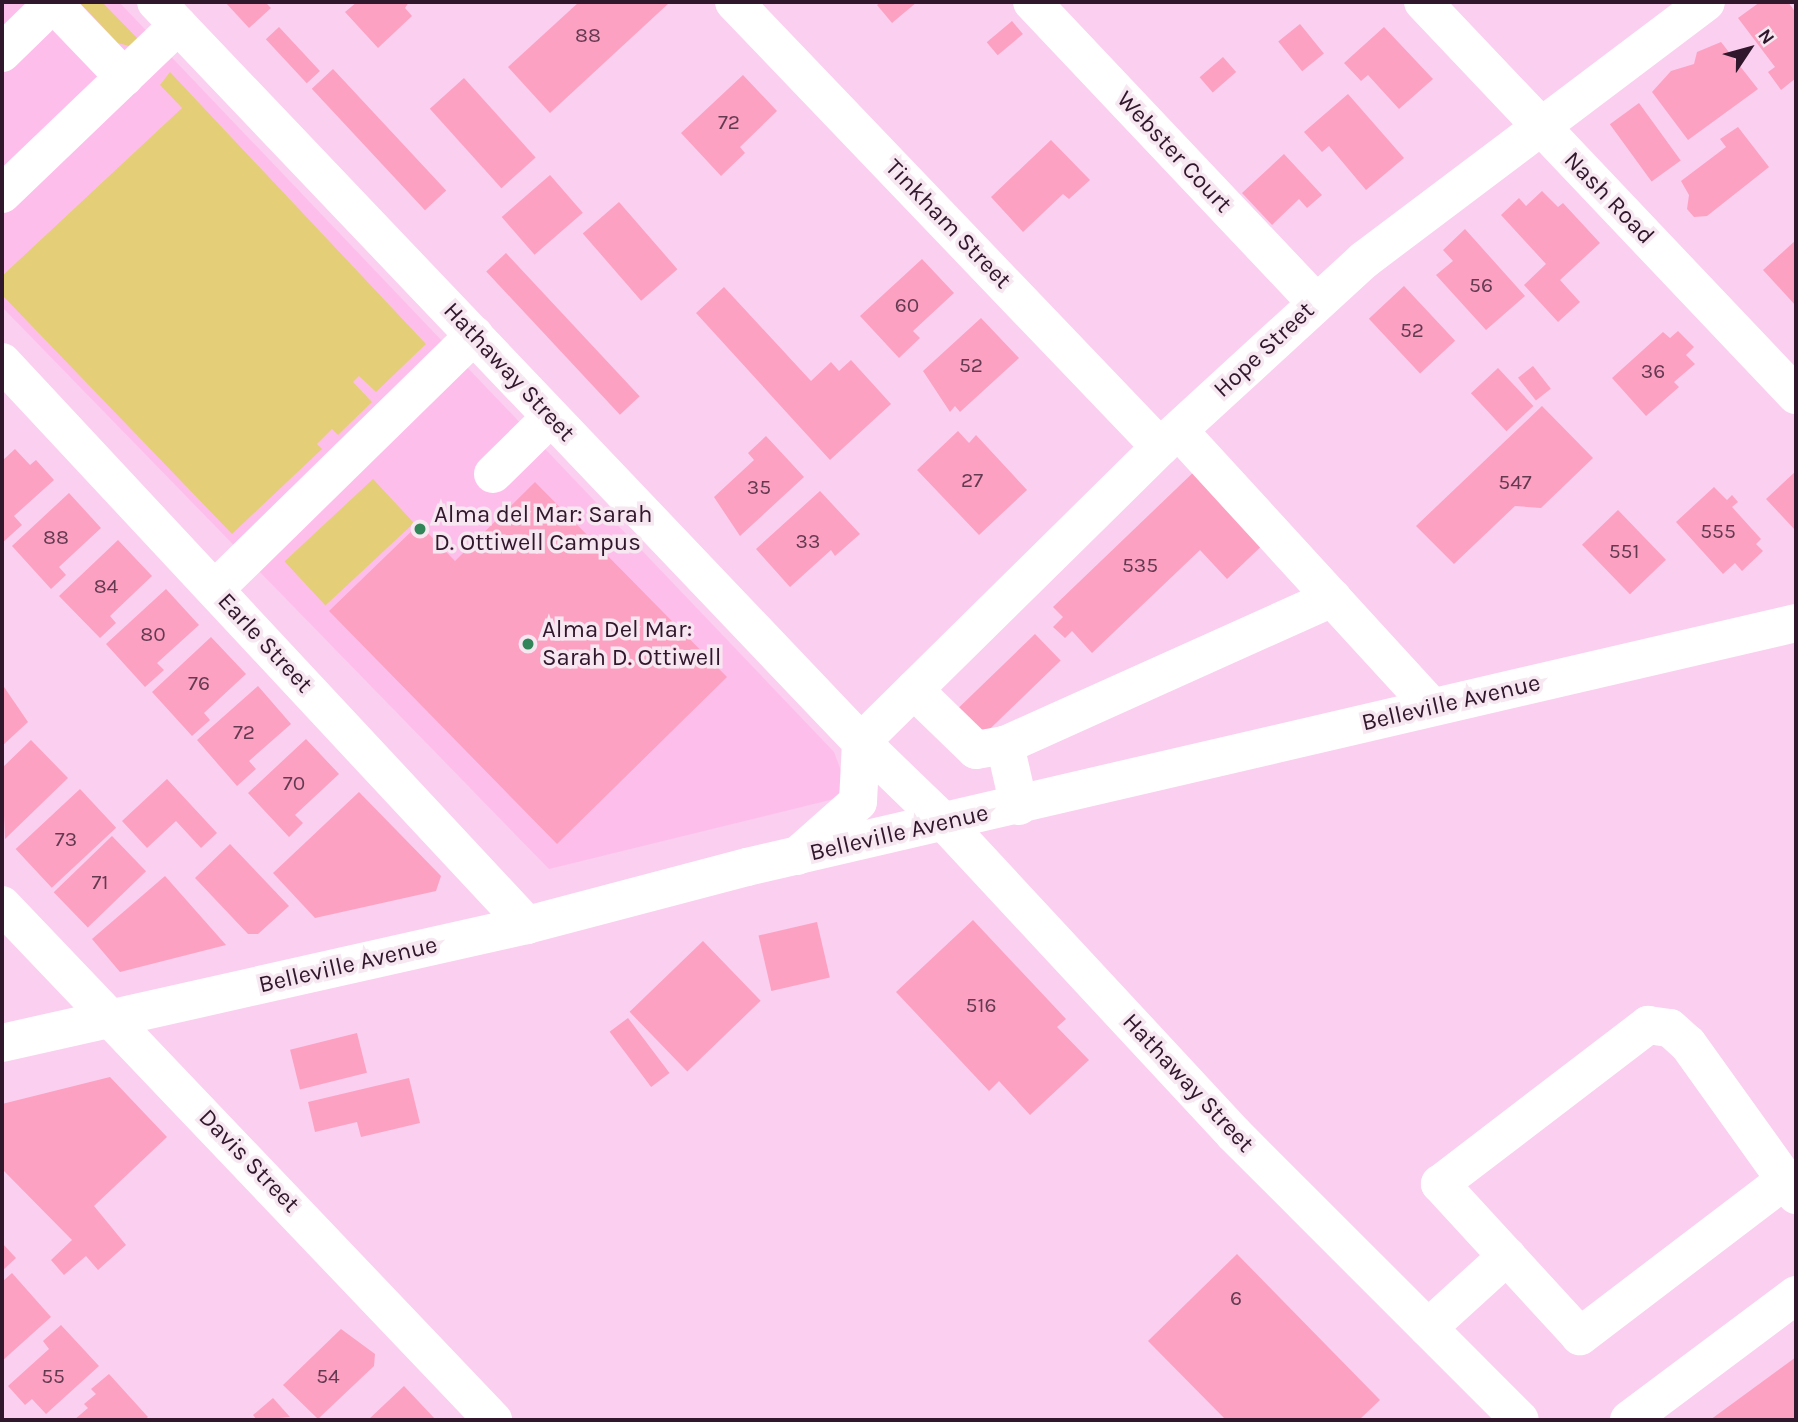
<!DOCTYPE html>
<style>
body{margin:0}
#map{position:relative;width:1798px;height:1422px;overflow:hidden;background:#fbcfef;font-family:Karla,sans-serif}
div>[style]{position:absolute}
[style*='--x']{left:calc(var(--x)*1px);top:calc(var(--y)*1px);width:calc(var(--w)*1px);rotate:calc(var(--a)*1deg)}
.built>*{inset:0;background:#febeec}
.green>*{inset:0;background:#e4cf78;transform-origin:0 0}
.building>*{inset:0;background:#fca1c2;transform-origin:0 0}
.minor>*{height:38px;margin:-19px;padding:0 19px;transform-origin:19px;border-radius:19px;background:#fff}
.major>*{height:38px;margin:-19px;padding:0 19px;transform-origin:19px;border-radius:19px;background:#fff}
.dots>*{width:19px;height:19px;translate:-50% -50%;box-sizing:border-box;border:4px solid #f6e7f1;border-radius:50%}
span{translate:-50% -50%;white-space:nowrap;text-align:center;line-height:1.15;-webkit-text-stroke:7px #f6e7f1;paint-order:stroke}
.number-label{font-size:21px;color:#643a51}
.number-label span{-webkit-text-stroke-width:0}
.street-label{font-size:24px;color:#31172b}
.poi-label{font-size:24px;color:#31172b}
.left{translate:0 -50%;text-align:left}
.frame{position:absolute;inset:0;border:4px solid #31172b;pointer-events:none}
.north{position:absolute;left:1714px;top:14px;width:70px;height:70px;-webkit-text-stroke:5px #f6e7f1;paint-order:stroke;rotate:54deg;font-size:19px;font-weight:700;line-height:28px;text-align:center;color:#31172b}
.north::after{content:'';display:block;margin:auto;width:24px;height:32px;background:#31172b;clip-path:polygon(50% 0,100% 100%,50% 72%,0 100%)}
</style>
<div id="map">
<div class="built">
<div style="clip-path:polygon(2px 2px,119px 2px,834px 752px,843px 776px,838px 798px,549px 869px,2px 307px)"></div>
</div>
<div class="green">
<div style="clip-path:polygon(79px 2px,102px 2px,140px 41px,129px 46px,118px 43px)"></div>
<div style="clip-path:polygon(170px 72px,426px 344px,376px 392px,359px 376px,353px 382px,372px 402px,338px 435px,332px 429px,317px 444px,322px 449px,232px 534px,2px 295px,2px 276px,182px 108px,160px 85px)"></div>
<div style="left:373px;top:479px;width:60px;height:121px;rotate:47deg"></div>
</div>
<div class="building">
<div style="clip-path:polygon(225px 2px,265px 2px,271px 8px,249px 28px)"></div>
<div style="clip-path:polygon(357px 2px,409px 2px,405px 8px,412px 16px,378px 48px,345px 12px)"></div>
<div style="clip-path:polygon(579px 2px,669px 3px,550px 113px,508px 67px)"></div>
<div style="clip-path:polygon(881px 2px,917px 2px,892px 23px,877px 5px)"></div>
<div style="clip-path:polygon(1760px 2px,1788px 2px,1796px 13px,1796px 78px,1781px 90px,1768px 72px,1775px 67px,1738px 18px)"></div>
<div style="left:1012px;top:21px;width:17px;height:33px;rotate:50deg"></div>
<div style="left:1300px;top:24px;width:38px;height:28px;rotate:51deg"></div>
<div style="left:279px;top:27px;width:60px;height:18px;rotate:47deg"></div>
<div style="clip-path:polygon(1384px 27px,1433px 79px,1399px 109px,1368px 75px,1361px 81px,1344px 63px)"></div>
<div style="clip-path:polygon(1721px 42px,1758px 89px,1688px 140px,1652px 92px,1671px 71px,1694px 64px,1697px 52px)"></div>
<div style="left:1223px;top:57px;width:20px;height:31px;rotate:49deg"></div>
<div style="left:333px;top:69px;width:166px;height:29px;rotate:47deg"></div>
<div style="clip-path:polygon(743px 75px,777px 111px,740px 147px,745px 153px,721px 176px,681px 133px)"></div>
<div style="left:464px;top:78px;width:107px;height:46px;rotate:48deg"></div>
<div style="clip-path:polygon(1348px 94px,1404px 158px,1366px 190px,1329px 146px,1322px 152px,1304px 132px)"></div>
<div style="left:1639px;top:103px;width:71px;height:36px;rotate:54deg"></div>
<div style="clip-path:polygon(1738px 127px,1769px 167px,1707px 216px,1694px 217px,1687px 209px,1689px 195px,1681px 181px,1726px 147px,1720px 139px)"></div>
<div style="clip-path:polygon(1051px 140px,1090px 180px,1069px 199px,1063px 194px,1023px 232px,991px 197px)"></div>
<div style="clip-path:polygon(1284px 154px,1322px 195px,1307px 208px,1299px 199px,1272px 225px,1242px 193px)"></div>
<div style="left:550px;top:175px;width:50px;height:64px;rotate:49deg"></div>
<div style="clip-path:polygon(1542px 191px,1558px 207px,1563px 203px,1600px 243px,1560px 280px,1580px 302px,1558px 322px,1524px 285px,1546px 264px,1501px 215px,1519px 198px,1526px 206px)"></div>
<div style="left:619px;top:202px;width:89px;height:48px;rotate:49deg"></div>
<div style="clip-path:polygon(1465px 229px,1525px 296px,1486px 330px,1436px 275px,1453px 261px,1443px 250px)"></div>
<div style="clip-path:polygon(1796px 240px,1796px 306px,1763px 270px)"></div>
<div style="left:506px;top:253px;width:196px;height:27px;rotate:47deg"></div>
<div style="clip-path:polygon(922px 259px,954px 293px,913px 331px,920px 338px,899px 358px,860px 316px)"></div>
<div style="left:1404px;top:286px;width:75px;height:48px;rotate:47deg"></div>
<div style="clip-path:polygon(724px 287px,811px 381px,831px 362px,839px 371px,851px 360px,891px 404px,830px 460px,696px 313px)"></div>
<div style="clip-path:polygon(981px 318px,1019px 358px,960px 412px,955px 406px,950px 412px,923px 371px)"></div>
<div style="clip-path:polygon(1678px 331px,1694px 347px,1686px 355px,1695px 364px,1674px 382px,1679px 387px,1646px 416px,1612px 378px,1663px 332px,1670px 338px)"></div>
<div style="left:1533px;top:366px;width:29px;height:19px;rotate:52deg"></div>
<div style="left:1498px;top:368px;width:52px;height:37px;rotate:47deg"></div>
<div style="clip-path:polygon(1542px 406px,1593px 458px,1541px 508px,1515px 506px,1454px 564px,1416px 526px)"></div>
<div style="clip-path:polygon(958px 431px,969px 443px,976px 435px,1027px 490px,979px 535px,917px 470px)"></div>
<div style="clip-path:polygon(766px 436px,804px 477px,740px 536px,714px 497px,754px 460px,748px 453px)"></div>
<div style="clip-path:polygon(15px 449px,30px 465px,36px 460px,54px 480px,14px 516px,22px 525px,2px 543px,2px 461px)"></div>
<div style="clip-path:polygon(1200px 466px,1269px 539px,1227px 579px,1200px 550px,1092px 653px,1072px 631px,1065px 638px,1053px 627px,1063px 617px,1053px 607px)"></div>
<div style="clip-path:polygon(1796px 471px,1796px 531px,1766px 499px)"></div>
<div style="clip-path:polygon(535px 482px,727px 677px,557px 844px,329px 611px,419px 524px,455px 561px)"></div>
<div style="clip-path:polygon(1714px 487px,1727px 500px,1732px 495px,1738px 502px,1732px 507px,1761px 539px,1756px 544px,1763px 551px,1742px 571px,1735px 563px,1723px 574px,1676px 522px)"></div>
<div style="clip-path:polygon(820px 491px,860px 534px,835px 556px,831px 550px,790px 587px,756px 549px)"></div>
<div style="clip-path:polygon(69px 493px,101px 528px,59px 567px,66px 575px,51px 589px,12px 546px)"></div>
<div style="left:1618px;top:510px;width:69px;height:50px;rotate:46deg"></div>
<div style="clip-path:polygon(118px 540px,152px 576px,110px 616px,116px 623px,100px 638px,59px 596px)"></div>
<div style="clip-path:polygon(166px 589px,199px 625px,157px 663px,164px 670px,145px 687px,106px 644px)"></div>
<div style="left:1035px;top:634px;width:37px;height:118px;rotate:46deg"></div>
<div style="clip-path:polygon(211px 637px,246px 674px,204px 713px,210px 720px,192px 736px,152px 692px)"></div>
<div style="clip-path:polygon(2px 684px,28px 722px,2px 746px)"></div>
<div style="clip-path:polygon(258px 686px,291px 724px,249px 761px,256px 769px,237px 786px,197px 740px)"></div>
<div style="clip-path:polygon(306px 739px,339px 774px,295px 815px,303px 823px,289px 837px,248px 793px)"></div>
<div style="clip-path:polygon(31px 740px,68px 778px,5px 839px,2px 768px)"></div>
<div style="clip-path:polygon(167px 779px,217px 833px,201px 848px,176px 821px,147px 848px,122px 821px)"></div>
<div style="left:80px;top:789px;width:53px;height:88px;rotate:47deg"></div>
<div style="clip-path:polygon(359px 792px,441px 876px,436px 891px,315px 918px,273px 873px)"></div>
<div style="left:112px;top:836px;width:49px;height:81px;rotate:46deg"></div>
<div style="clip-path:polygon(230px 844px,289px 906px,258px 934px,248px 934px,195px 878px)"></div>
<div style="clip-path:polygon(165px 876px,226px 945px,120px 972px,92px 939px)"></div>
<div style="clip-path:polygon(973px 920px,1066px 1019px,1057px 1027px,1089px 1060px,1030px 1115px,999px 1081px,989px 1091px,896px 992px)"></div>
<div style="left:817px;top:922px;width:57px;height:60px;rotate:77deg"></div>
<div style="left:703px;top:941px;width:83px;height:102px;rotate:46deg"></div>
<div style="left:628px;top:1018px;width:69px;height:23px;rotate:53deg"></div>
<div style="left:357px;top:1033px;width:41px;height:69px;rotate:76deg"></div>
<div style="clip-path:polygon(110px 1077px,167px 1137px,94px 1206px,126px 1245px,98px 1270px,86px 1256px,64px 1275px,51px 1260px,72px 1240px,2px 1169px,2px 1104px)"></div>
<div style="clip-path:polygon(409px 1078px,420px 1123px,361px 1137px,357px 1122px,315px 1132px,308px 1102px)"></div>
<div style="clip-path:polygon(2px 1243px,16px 1258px,2px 1271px)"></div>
<div style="clip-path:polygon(1237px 1254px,1380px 1400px,1359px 1420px,1226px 1420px,1148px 1341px)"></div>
<div style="clip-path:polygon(12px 1273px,51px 1317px,2px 1361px,2px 1282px)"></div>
<div style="clip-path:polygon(61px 1325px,99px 1366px,46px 1414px,32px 1399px,25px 1405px,8px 1386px,49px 1349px,43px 1341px)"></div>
<div style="clip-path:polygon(341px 1329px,375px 1354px,374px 1366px,318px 1419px,283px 1385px)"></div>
<div style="clip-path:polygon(1796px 1357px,1796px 1420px,1710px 1420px)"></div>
<div style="clip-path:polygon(109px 1374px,148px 1417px,144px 1420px,74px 1420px,88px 1408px,84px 1404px,96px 1394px,91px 1389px)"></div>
<div style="clip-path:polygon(404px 1386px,436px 1420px,368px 1420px)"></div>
<div style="clip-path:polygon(273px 1398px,290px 1417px,257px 1420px,253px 1415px)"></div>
</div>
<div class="minor">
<div style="--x:156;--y:2;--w:1022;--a:46.39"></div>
<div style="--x:861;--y:742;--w:118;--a:44"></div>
<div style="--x:946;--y:824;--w:423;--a:47.1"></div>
<div style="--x:1234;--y:1134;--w:404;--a:45"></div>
<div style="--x:734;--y:2;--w:616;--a:46.25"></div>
<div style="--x:1032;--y:2;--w:413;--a:46.6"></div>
<div style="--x:2;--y:53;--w:71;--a:-44.4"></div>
<div style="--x:53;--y:3;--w:103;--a:46.2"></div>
<div style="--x:2;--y:194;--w:244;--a:-43.8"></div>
<div style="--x:2;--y:362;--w:770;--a:47"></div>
<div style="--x:1179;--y:431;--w:374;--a:47.5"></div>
<div style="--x:493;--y:474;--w:81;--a:-44.5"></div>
<div style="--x:215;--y:589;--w:363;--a:-44.4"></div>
<div style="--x:914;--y:690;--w:86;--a:44.1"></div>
<div style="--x:976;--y:750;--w:29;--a:-10"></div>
<div style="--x:1019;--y:806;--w:63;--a:-102.9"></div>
<div style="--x:1005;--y:745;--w:359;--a:-24.2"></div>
<div style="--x:797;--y:856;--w:81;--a:-41.5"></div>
<div style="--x:858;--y:802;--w:60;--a:-87.1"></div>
<div style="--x:861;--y:742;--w:420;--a:-44.6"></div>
<div style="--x:1160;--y:447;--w:277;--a:-42.5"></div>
<div style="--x:1364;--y:260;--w:428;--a:-37"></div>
<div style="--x:2;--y:905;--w:712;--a:46.37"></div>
<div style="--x:1785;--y:1180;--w:258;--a:142.7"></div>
<div style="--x:1580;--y:1336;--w:207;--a:-132.6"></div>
<div style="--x:1440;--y:1184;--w:262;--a:-37.4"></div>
<div style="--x:1648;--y:1025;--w:22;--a:8"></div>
<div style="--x:1670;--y:1028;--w:24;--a:42"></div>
<div style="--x:1688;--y:1044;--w:186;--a:54.4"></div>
<div style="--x:1428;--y:1328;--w:107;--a:-42.3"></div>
<div style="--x:1629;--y:1420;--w:209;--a:-36.8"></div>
</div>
<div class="major">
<div style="--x:1423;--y:2;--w:542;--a:46.5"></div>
<div style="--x:2;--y:1043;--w:538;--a:-12.67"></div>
<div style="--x:527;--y:925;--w:228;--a:-14.8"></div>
<div style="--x:747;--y:867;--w:1077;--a:-13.09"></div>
</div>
<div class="dots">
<div style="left:420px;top:529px;background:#318558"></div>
<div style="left:528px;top:644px;background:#318558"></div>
</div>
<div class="number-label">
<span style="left:588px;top:35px">88</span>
<span style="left:729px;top:122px">72</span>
<span style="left:1481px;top:285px">56</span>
<span style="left:907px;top:305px">60</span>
<span style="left:1412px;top:330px">52</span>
<span style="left:971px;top:365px">52</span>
<span style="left:1653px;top:371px">36</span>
<span style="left:972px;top:480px">27</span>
<span style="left:1515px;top:482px">547</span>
<span style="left:759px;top:487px">35</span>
<span style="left:1718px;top:531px">555</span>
<span style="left:56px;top:537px">88</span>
<span style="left:808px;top:541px">33</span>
<span style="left:1624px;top:551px">551</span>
<span style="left:1140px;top:565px">535</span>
<span style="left:106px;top:586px">84</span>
<span style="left:153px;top:634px">80</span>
<span style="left:199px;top:683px">76</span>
<span style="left:244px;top:732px">72</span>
<span style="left:294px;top:783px">70</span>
<span style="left:66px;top:839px">73</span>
<span style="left:100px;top:882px">71</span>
<span style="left:981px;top:1005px">516</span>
<span style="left:1236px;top:1298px">6</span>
<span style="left:53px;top:1376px">55</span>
<span style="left:328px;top:1376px">54</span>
</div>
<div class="street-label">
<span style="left:1174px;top:152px;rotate:47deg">Webster Court</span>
<span style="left:1609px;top:198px;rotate:46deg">Nash Road</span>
<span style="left:948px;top:224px;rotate:46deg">Tinkham Street</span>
<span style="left:1264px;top:350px;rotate:-43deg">Hope Street</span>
<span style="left:509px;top:372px;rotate:47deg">Hathaway Street</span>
<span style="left:265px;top:643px;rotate:47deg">Earle Street</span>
<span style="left:1451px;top:703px;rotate:-13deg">Belleville Avenue</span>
<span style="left:899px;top:833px;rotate:-13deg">Belleville Avenue</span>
<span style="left:348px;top:965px;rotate:-13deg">Belleville Avenue</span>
<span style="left:1188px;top:1083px;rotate:47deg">Hathaway Street</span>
<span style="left:249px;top:1161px;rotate:46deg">Davis Street</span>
</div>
<div class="poi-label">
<span class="left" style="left:434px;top:529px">Alma del Mar: Sarah<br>D. Ottiwell Campus</span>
<span class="left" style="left:542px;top:644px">Alma Del Mar:<br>Sarah D. Ottiwell</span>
</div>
<div class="frame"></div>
<div class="north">N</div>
</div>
